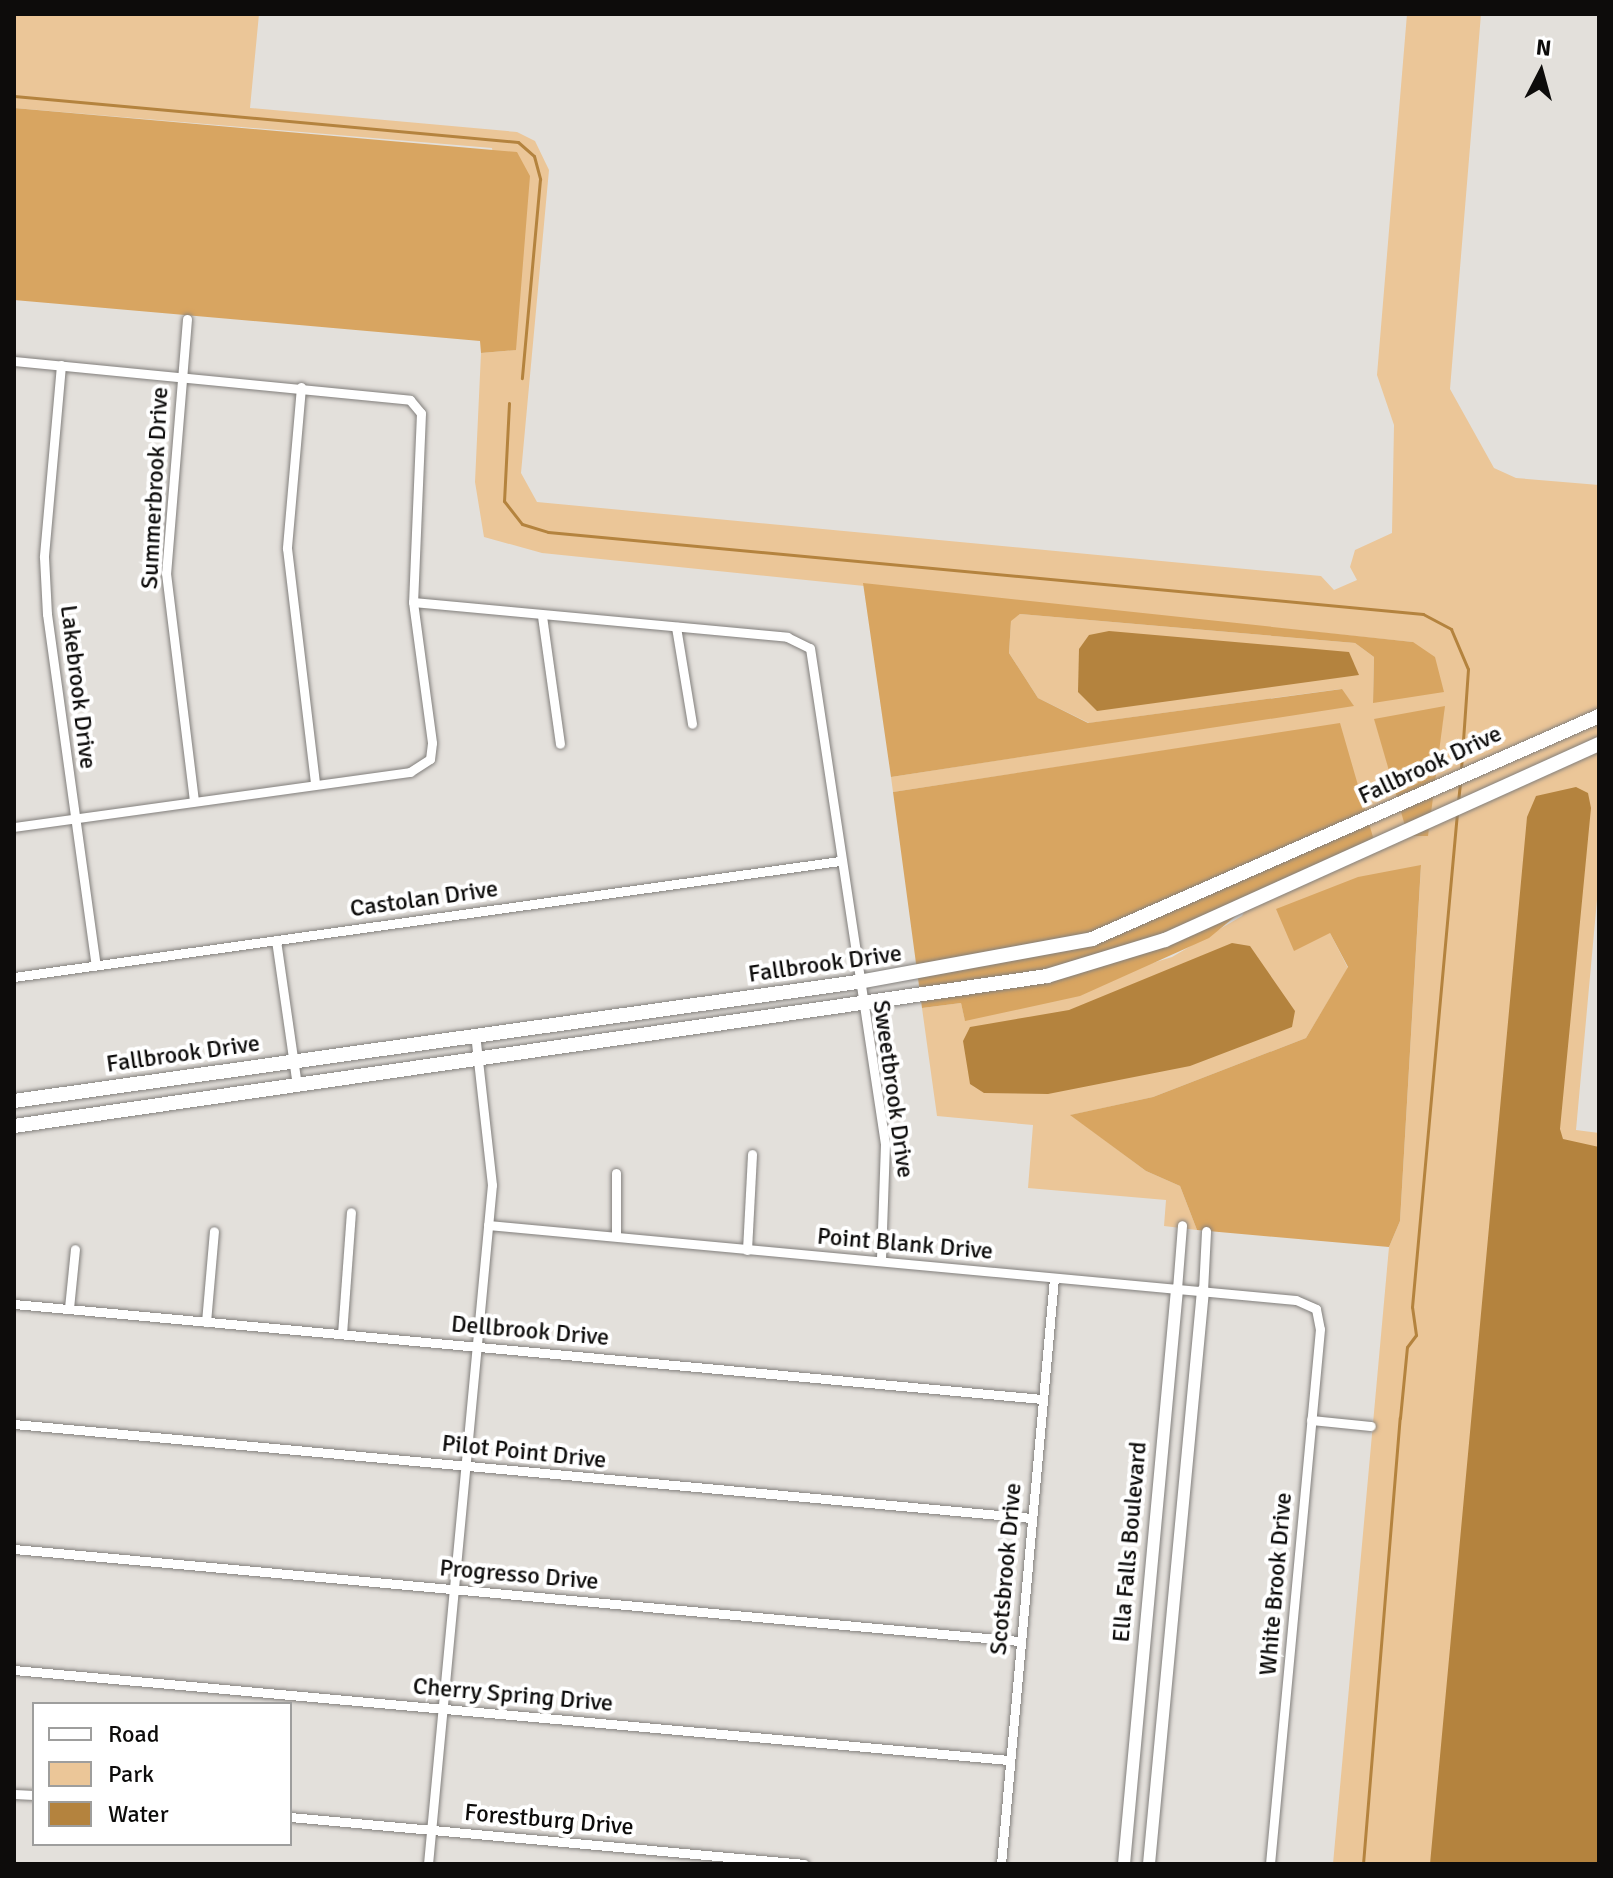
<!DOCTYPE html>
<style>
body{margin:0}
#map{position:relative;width:1613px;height:1878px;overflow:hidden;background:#e3e0db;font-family:Signika,sans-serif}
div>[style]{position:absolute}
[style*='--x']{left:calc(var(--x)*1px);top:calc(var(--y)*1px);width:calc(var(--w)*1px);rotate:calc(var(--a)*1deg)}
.green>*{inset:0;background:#ebc698}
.forest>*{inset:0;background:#d8a561}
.water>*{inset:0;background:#b4833e}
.stream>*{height:3px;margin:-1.5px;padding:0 1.5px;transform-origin:1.5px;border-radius:1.5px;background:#b4833e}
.roads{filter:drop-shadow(0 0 2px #827f7c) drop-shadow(0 0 2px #827f7c)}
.minor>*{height:9px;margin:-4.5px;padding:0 4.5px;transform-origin:4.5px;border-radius:4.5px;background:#fff}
.tertiary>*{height:12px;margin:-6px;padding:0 6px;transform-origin:6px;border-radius:6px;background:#fff}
.secondary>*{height:14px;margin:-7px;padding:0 7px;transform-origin:7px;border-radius:7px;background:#fff}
span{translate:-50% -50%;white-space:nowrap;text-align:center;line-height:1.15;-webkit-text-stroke:8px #fff;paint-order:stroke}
.street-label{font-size:24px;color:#0d0c0b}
.frame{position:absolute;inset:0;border:16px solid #0d0c0b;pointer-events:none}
.legend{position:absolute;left:32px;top:1702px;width:260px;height:144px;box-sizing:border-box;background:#fff;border:2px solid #9e9e9d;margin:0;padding:10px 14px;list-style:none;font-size:24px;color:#0d0c0b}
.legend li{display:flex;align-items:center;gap:16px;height:40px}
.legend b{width:40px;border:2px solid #9e9e9d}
.north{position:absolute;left:1501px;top:32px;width:80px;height:80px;-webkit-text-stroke:6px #fff;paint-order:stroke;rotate:6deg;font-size:22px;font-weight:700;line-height:32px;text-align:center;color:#0d0c0b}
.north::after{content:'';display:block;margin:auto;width:28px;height:36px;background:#0d0c0b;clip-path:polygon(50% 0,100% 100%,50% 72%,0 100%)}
</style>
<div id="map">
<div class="green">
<div style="clip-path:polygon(14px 14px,259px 14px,250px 108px,517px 132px,535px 141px,549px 170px,521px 473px,537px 502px,1321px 576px,1334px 590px,1357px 580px,1350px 567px,1355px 550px,1392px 533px,1394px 425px,1377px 375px,1407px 14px,1481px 14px,1450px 389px,1494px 468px,1516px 478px,1599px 485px,1599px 878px,1576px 1130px,1599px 1133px,1599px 1864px,1333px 1864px,1389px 1247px,1400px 1221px,1421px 866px,1330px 933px,1348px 968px,1306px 1038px,1153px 1097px,1071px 1115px,1146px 1171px,1180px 1186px,1197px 1230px,1164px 1226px,1166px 1200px,1028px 1188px,1033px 1125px,937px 1116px,922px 1008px,961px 1003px,965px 1020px,1172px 957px,1242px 916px,1340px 724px,893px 792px,891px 777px,1353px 705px,1341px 689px,1089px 723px,1038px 698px,1009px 653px,1011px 620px,1020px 614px,1355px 643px,1374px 657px,1373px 703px,1413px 642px,542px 553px,484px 537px,475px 482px,481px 353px,515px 350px,492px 148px,14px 108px)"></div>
</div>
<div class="forest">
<div style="clip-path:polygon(14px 108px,517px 152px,530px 176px,516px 350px,481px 353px,480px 341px,14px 300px)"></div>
<div style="clip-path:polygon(863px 583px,1413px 642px,1435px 657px,1444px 692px,1373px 703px,1374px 657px,1355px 643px,1020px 614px,1011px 621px,1009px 653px,1038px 698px,1088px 723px,1342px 689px,1354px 706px,891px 777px)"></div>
<div style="clip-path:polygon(1445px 706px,1428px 836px,1408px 836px,1374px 719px)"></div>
<div style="clip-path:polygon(1340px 723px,1375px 844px,1272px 886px,1209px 938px,1080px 996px,965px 1021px,961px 1003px,922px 1008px,893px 792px)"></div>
<div style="clip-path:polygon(1421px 865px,1400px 1221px,1389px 1247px,1197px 1230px,1180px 1186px,1146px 1171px,1070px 1115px,1153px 1097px,1306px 1038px,1348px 967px,1330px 933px,1294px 951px,1276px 909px,1358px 877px)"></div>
</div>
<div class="water">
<div style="clip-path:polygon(1109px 631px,1349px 652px,1359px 675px,1097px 711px,1078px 692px,1079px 649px,1089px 635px)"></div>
<div style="clip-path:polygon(1576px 787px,1588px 793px,1591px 808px,1560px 1129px,1563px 1139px,1599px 1147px,1599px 1864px,1430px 1864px,1527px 817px,1536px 796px)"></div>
<div style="clip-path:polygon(1232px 943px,1250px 946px,1295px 1011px,1292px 1027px,1190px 1066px,1048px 1094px,984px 1093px,970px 1084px,963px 1041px,970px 1027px,1069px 1010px)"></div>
</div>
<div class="stream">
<div style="--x:14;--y:96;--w:506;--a:5.21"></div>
<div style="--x:518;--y:142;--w:21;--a:41"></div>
<div style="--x:534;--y:156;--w:24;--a:75"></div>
<div style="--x:540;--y:179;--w:200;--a:95.2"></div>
<div style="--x:509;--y:403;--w:98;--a:92.9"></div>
<div style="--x:504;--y:501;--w:29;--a:52"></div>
<div style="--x:522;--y:524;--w:27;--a:17"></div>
<div style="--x:548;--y:532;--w:879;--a:5.35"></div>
<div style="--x:1423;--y:614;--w:32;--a:28"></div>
<div style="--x:1451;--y:629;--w:43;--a:67"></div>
<div style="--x:1468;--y:669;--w:101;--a:94"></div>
<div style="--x:1458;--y:802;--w:20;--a:-84"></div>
<div style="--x:1363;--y:1864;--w:448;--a:-85.3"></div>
<div style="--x:1400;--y:1418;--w:71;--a:-84.4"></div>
<div style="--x:1407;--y:1347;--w:15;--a:-53"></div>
<div style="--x:1416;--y:1335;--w:28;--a:-98"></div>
<div style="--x:1412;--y:1307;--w:495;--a:-84.8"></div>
</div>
<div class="roads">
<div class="minor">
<div style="--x:187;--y:319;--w:255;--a:94.7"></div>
<div style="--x:166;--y:573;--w:230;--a:83"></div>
<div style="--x:14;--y:361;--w:398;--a:5.6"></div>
<div style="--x:410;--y:400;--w:17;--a:50"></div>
<div style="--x:421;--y:413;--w:189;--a:92.4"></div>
<div style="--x:413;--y:602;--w:142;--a:82.3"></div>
<div style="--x:432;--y:743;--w:16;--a:97"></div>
<div style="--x:430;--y:759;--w:24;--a:147"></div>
<div style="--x:410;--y:772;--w:400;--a:172.1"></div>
<div style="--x:61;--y:365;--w:193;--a:95.1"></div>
<div style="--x:44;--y:557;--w:57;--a:87"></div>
<div style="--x:47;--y:614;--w:354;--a:82.1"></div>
<div style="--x:301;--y:387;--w:162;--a:95"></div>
<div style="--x:287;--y:548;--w:238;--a:83.2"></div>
<div style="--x:413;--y:602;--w:376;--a:5.3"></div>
<div style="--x:787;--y:637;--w:25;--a:26"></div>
<div style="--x:810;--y:648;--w:502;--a:81.4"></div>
<div style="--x:885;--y:1144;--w:117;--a:92"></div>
<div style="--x:542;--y:616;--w:129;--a:82"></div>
<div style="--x:676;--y:627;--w:98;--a:80.6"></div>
<div style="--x:276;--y:940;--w:148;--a:81.8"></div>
<div style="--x:14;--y:977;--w:833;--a:-8"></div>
<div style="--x:488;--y:1225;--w:811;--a:5.3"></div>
<div style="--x:1296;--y:1300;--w:22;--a:24"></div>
<div style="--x:1316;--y:1309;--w:20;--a:79"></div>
<div style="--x:1320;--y:1329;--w:537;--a:95.34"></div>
<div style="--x:616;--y:1236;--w:63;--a:-90"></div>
<div style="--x:747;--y:1250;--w:96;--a:-87"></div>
<div style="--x:1177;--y:1289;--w:64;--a:-85.5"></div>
<div style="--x:1203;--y:1291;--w:60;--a:-87.1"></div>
<div style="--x:14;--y:1304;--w:1032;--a:5.28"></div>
<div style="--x:69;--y:1308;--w:59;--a:-84.2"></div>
<div style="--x:206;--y:1322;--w:91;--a:-85"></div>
<div style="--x:342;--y:1334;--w:122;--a:-85.8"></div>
<div style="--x:1311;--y:1420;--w:60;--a:5.7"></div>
<div style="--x:14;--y:1424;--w:1021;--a:5.28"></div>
<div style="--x:14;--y:1549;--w:1010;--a:5.23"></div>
<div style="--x:14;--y:1670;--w:999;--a:5.17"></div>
<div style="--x:14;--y:1794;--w:20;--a:3"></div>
<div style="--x:290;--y:1817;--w:516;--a:5.22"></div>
<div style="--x:428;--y:1864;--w:682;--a:-84.62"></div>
<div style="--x:492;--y:1185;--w:152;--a:-96.4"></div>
<div style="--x:1001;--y:1864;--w:588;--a:-84.83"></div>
</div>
<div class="tertiary">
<div style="--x:1124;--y:1864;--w:577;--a:-84.73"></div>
<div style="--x:1149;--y:1864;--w:576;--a:-84.62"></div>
</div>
<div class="secondary">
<div style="--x:14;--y:1101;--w:852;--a:-8.03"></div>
<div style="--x:858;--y:982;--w:238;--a:-10.4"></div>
<div style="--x:1092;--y:939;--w:554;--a:-23.74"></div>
<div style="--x:14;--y:1126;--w:1044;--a:-8.26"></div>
<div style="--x:1047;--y:976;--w:123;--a:-17"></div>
<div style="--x:1165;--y:940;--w:476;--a:-24.3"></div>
</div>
</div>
<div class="street-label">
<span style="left:155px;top:488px;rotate:-87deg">Summerbrook Drive</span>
<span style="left:78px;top:687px;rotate:83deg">Lakebrook Drive</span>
<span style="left:1430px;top:765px;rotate:-25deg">Fallbrook Drive</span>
<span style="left:424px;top:899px;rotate:-8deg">Castolan Drive</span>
<span style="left:825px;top:964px;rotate:-8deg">Fallbrook Drive</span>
<span style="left:183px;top:1054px;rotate:-8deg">Fallbrook Drive</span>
<span style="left:893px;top:1089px;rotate:82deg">Sweetbrook Drive</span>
<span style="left:905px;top:1244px;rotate:5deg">Point Blank Drive</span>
<span style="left:530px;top:1331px;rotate:5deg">Dellbrook Drive</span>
<span style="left:524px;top:1452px;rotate:6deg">Pilot Point Drive</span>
<span style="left:1130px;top:1542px;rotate:-85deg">Ella Falls Boulevard</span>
<span style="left:1006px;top:1569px;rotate:-85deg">Scotsbrook Drive</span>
<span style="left:519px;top:1575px;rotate:5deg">Progresso Drive</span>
<span style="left:1276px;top:1584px;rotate:-85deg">White Brook Drive</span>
<span style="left:513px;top:1695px;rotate:5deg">Cherry Spring Drive</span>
<span style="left:549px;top:1820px;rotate:5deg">Forestburg Drive</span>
</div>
<div class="frame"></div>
<ul class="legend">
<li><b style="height:10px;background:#fff"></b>Road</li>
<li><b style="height:22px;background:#ebc698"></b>Park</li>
<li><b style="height:22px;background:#b4833e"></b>Water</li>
</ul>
<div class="north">N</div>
</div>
